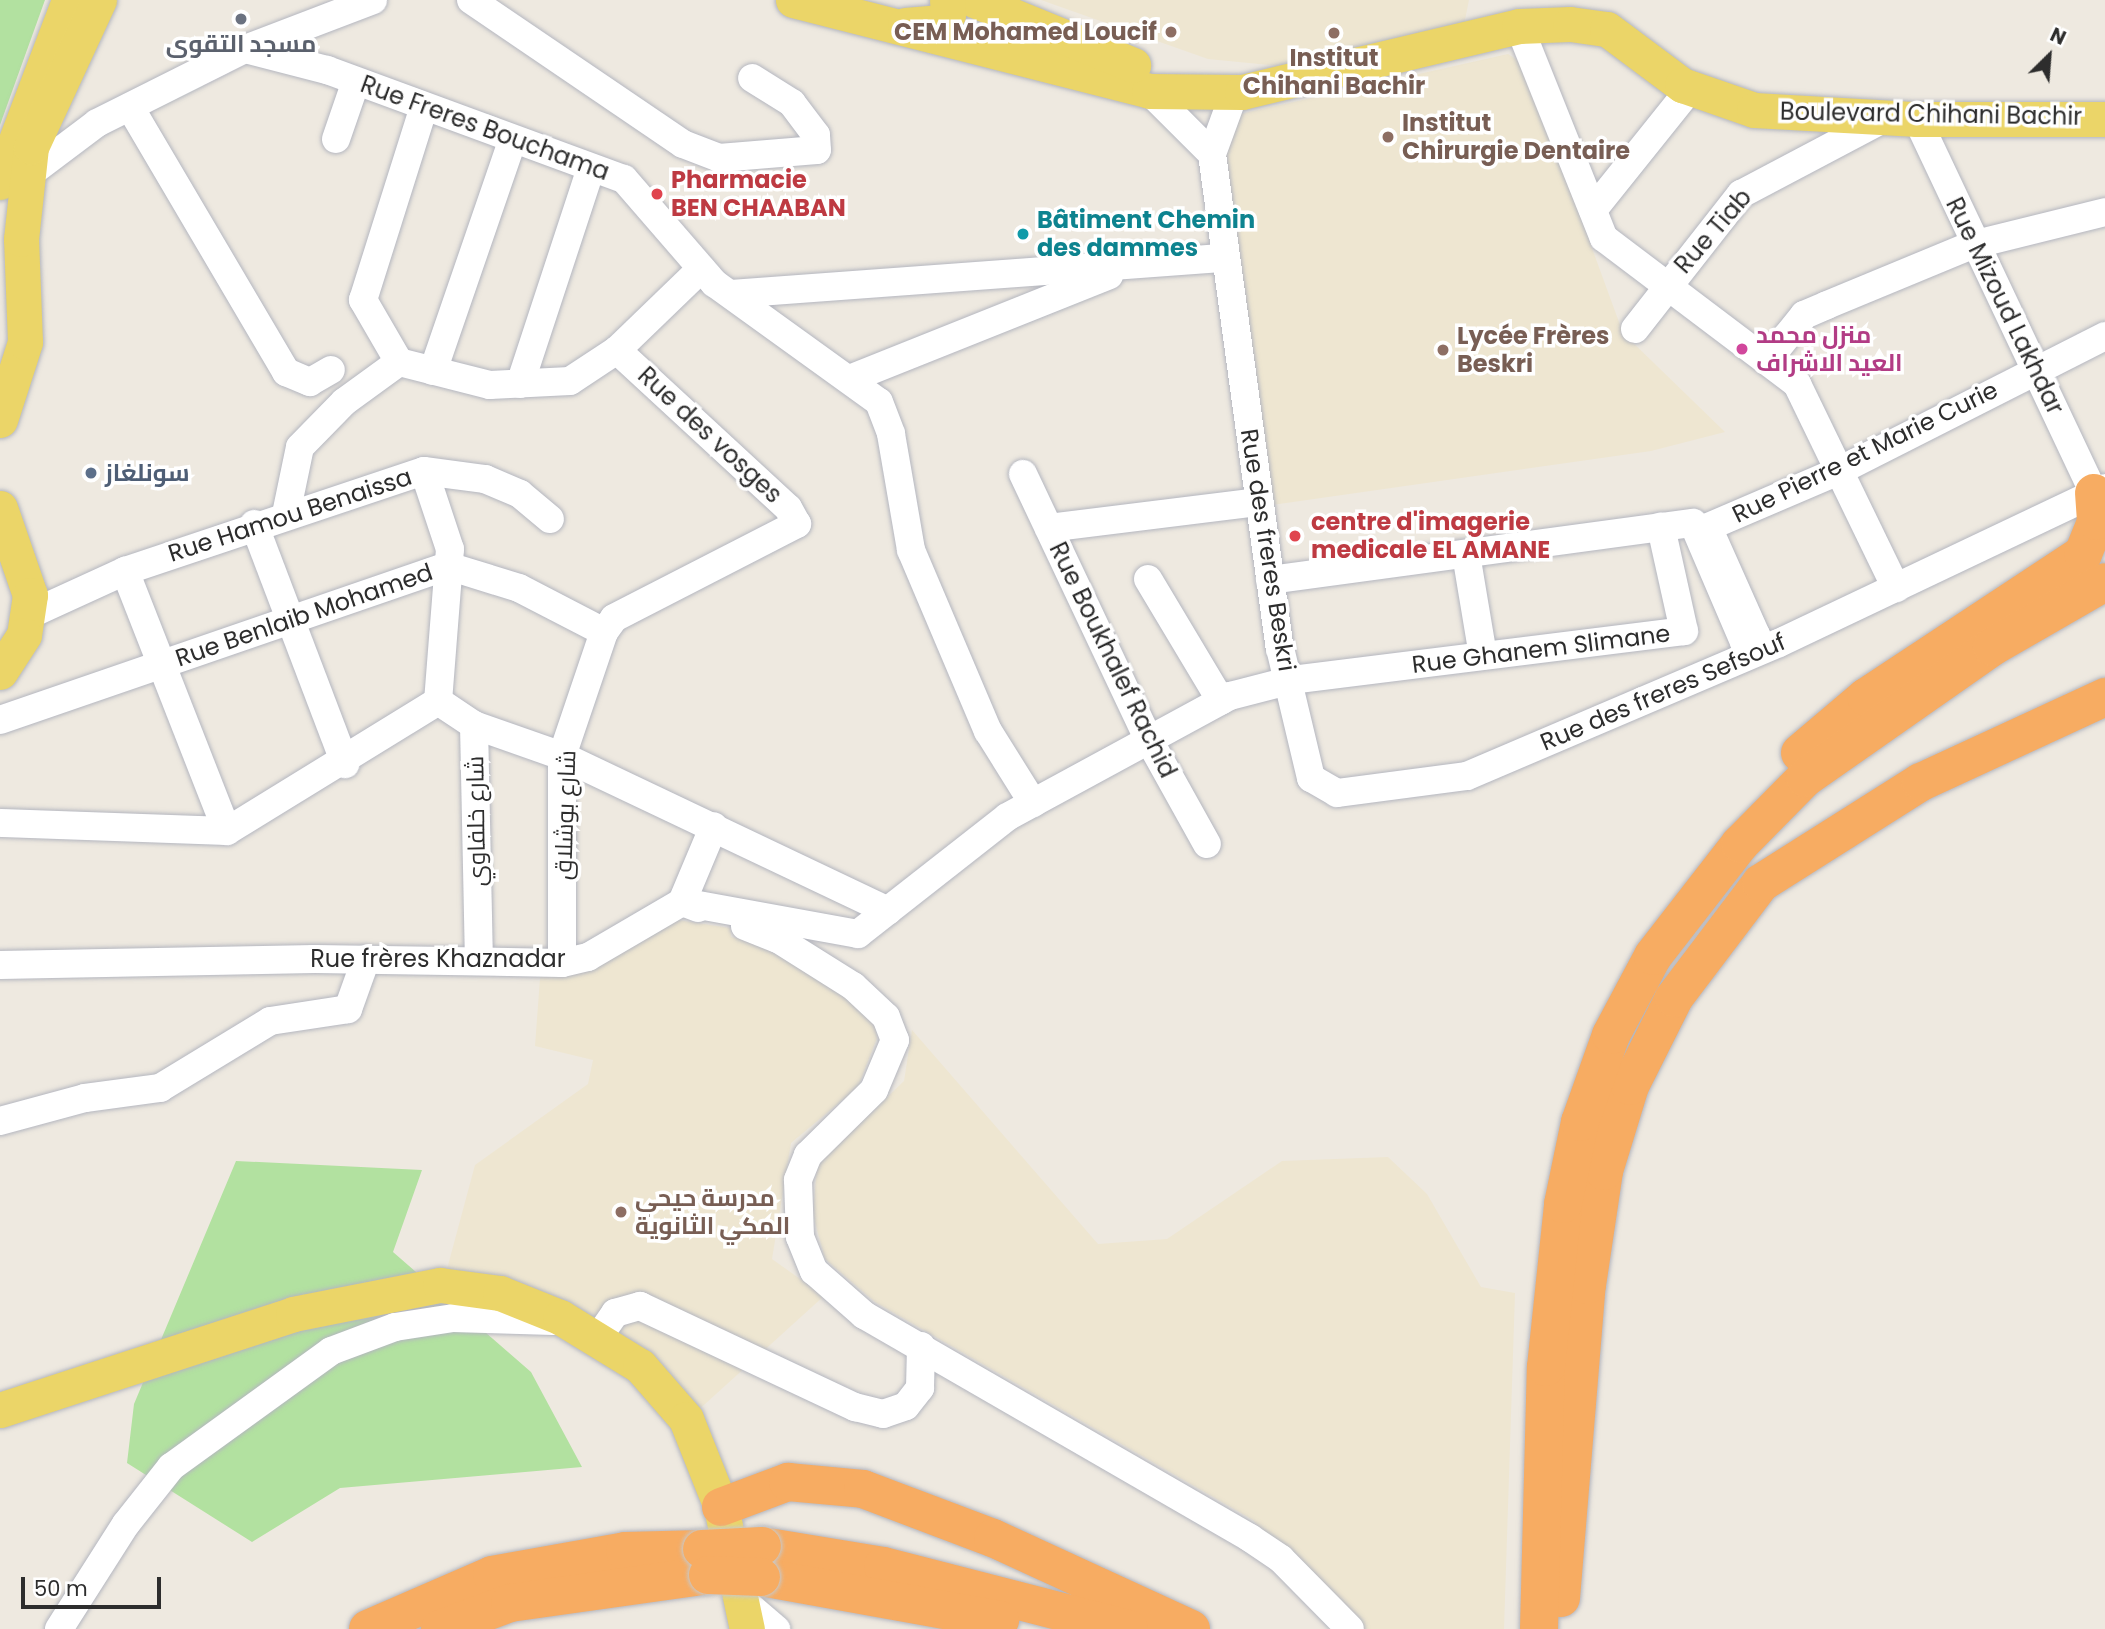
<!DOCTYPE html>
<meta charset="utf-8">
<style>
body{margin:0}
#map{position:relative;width:2105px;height:1629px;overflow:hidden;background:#eee9e0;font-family:Poppins,Cairo,sans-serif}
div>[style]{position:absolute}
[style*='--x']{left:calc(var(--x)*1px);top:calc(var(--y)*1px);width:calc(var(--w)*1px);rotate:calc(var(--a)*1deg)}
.education>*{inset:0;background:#eee6d1}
.green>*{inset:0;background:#b2e1a0}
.roads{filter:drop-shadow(0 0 2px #b4b6bf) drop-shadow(0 0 2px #b4b6bf)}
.minor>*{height:28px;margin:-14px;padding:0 14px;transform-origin:14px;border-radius:14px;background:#fff}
.major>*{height:35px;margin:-17.5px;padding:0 17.5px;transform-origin:17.5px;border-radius:17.5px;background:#ebd568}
.highway>*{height:38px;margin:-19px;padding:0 19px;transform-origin:19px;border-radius:19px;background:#f7ac62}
.bridges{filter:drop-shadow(0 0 2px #c8c8c8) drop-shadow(0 0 2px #c8c8c8)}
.highway-bridge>*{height:38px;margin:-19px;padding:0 19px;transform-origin:19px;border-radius:19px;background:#f7ac62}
.dots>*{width:19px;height:19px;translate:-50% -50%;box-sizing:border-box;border:4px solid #fff;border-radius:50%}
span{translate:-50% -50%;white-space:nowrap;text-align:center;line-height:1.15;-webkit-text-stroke:7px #fff;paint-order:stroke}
.education-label{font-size:24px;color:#785e54;font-weight:700}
.right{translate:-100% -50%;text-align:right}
.left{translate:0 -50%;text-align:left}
.worship-label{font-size:24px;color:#5b616d;font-weight:700}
.street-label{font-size:24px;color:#2d2d2d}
.health-label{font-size:24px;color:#be3a42;font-weight:700}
.culture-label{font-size:24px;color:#0d838f;font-weight:700}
.hotel-label{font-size:24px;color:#b23c85;font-weight:700}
.service-label{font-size:24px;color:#4e5e75;font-weight:700}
.north{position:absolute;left:2014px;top:21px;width:70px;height:70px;-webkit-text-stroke:5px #fff;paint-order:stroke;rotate:25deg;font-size:19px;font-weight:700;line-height:28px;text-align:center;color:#2d2d2d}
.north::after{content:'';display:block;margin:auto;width:24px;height:32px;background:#2d2d2d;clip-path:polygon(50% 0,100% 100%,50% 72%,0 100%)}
.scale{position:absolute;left:21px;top:1577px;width:140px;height:32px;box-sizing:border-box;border:4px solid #2d2d2d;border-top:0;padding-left:9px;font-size:21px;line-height:24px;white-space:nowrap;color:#2d2d2d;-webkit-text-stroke:5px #fff;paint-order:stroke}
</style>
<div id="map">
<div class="education">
<div style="clip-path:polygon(1041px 0,1469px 0,1463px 30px,1281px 66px,1208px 59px)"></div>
<div style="clip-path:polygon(1508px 54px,1525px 65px,1623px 333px,1725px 432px,1651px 451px,1272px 505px,1223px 149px,1240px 114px)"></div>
<div style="clip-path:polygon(665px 918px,730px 928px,731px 937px,776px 947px,873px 1015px,877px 1038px,858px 1087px,791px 1143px,772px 1259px,824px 1296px,694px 1414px,447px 1269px,475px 1165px,588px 1084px,593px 1060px,535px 1046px,541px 965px)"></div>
<div style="clip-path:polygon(912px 1030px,1098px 1244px,1167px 1239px,1282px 1161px,1388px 1157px,1427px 1194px,1481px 1287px,1515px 1293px,1504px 1629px,1344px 1629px,1253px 1520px,875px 1302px,825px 1259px,813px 1215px,817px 1165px,904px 1081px)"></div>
</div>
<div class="green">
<div style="clip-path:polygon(0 0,45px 0,0 125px)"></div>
<div style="clip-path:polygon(236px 1161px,422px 1170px,393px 1252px,531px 1372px,582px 1467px,340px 1488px,252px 1542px,127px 1463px,134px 1404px)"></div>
</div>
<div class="roads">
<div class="minor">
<div style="--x:471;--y:0;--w:256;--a:34.2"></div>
<div style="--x:683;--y:144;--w:39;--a:21"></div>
<div style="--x:719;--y:158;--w:98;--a:-4.7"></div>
<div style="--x:817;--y:150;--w:15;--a:-94"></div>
<div style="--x:816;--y:135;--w:40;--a:-127"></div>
<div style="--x:792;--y:103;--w:47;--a:-148"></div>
<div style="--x:1519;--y:26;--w:228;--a:68.2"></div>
<div style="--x:1604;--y:238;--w:242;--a:37.1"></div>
<div style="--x:1797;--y:384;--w:227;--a:64.1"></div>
<div style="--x:245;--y:49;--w:85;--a:14.4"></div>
<div style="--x:327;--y:70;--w:316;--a:20.2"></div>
<div style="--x:624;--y:179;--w:138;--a:49.1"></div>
<div style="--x:714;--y:283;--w:203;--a:35.8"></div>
<div style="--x:879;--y:402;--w:34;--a:69"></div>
<div style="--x:891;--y:434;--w:118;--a:80.2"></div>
<div style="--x:911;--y:550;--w:197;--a:67"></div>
<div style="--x:988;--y:731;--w:85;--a:58"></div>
<div style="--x:1149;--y:91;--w:89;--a:45"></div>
<div style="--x:1235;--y:91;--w:67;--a:110.1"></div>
<div style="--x:1212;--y:154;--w:499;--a:82.2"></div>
<div style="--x:1280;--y:648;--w:134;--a:76.6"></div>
<div style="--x:1311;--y:778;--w:30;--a:30"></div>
<div style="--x:1337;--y:793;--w:131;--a:-7.5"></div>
<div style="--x:1467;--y:776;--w:339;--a:-23.1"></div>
<div style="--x:1779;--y:643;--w:361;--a:-25.4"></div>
<div style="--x:130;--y:107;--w:308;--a:59.5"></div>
<div style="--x:286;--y:372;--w:26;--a:23"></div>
<div style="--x:310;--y:382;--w:24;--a:-30"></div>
<div style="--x:1917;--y:119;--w:414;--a:64.7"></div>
<div style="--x:336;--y:139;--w:61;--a:-71"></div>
<div style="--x:28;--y:175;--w:86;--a:-37"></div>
<div style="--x:97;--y:123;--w:165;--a:-26.6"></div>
<div style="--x:245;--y:49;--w:137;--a:-20.9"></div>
<div style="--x:1593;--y:210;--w:155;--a:-51.3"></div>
<div style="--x:731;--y:294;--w:495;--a:-4.2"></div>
<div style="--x:1635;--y:329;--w:172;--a:-51.9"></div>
<div style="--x:1741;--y:194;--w:163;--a:-27.8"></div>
<div style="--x:1767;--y:361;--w:59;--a:-51.2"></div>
<div style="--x:1804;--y:315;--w:25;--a:-23"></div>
<div style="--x:1827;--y:305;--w:157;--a:-22.5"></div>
<div style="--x:1972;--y:245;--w:137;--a:-13.9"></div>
<div style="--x:399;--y:362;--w:94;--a:14.2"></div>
<div style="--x:490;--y:385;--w:80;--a:-2.9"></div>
<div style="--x:570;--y:381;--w:56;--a:-33.4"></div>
<div style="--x:617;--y:350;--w:117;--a:-44"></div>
<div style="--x:399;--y:362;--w:72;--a:-120.1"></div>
<div style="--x:363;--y:300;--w:203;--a:-72.5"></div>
<div style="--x:433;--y:371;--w:245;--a:-71"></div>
<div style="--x:852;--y:378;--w:277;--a:-21.8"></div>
<div style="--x:520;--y:384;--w:227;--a:-71.8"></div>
<div style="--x:424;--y:471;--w:82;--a:71.6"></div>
<div style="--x:450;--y:549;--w:152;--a:94.5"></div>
<div style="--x:1023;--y:474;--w:294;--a:64.7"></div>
<div style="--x:1149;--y:740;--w:119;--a:60.9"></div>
<div style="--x:286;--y:514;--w:68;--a:-78.2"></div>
<div style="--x:300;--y:447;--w:63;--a:-45.6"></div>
<div style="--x:344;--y:402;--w:68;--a:-36"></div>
<div style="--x:254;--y:524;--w:257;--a:69.2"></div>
<div style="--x:1049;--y:528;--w:212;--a:-7.1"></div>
<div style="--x:1466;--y:554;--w:103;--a:80.5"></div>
<div style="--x:125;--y:571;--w:279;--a:68.6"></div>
<div style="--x:1148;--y:579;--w:142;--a:59.1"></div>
<div style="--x:1270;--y:580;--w:427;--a:-7.7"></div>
<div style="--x:1693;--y:523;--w:129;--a:66.8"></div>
<div style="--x:1744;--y:642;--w:14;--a:-30"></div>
<div style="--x:1756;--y:635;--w:118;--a:-114"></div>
<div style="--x:1708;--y:527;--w:145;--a:-23.2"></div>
<div style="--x:1841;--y:470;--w:296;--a:-26.9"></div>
<div style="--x:29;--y:615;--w:106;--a:-24.6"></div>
<div style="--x:125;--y:571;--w:315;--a:-18.5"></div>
<div style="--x:424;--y:471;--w:62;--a:7.5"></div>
<div style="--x:485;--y:479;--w:38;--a:23"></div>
<div style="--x:520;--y:494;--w:39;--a:40"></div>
<div style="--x:438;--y:701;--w:43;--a:33.7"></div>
<div style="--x:474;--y:725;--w:236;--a:88.8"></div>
<div style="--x:0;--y:720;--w:474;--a:-19"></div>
<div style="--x:448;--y:566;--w:74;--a:17.2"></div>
<div style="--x:519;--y:588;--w:96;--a:27.4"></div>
<div style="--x:474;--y:725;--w:93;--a:19.4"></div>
<div style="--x:562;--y:756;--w:361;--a:25.4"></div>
<div style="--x:0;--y:823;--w:227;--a:2"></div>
<div style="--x:227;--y:831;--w:248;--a:-31.6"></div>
<div style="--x:698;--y:908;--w:17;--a:-159"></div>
<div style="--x:682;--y:902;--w:82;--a:-67.2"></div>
<div style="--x:745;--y:926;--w:35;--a:22"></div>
<div style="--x:778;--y:939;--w:89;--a:32.1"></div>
<div style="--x:853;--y:986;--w:45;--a:43.2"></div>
<div style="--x:886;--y:1017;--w:25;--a:69"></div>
<div style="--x:895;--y:1040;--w:54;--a:112.8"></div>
<div style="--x:874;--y:1090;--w:93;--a:135.4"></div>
<div style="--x:808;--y:1155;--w:27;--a:112"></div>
<div style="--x:798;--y:1180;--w:57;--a:88"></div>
<div style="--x:800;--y:1237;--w:37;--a:68"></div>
<div style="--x:814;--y:1271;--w:67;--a:41.3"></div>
<div style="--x:864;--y:1315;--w:446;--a:30"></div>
<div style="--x:1250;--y:1538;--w:37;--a:34"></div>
<div style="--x:1281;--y:1559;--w:98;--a:45.4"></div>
<div style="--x:562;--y:963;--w:207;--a:-90"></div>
<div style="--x:562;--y:756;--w:131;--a:-71.3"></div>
<div style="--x:604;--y:632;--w:17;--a:-54"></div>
<div style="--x:614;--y:618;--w:206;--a:-27.2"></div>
<div style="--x:797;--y:524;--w:18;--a:-119"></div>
<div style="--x:788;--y:508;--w:233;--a:-137.3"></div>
<div style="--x:0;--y:965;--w:315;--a:-1.1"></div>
<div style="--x:315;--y:959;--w:247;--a:0.9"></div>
<div style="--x:562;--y:963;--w:27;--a:-13"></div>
<div style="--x:588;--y:957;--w:109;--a:-30.3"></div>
<div style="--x:682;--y:902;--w:179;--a:10.3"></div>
<div style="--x:858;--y:934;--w:189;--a:-38.1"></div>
<div style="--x:1007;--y:817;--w:254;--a:-28.5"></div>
<div style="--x:1230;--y:696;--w:64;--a:-14.5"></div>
<div style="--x:1292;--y:680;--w:395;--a:-7.1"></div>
<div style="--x:1684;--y:631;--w:107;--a:-102.5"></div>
<div style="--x:0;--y:1121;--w:88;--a:-15.1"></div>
<div style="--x:85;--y:1098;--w:76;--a:-7.6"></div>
<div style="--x:160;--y:1088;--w:129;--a:-31.3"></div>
<div style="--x:270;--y:1021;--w:79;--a:-8.7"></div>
<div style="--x:348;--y:1009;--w:53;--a:-70.2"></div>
<div style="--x:597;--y:1339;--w:32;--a:-55"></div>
<div style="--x:615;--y:1313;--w:26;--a:-16"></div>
<div style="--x:640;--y:1306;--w:238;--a:25.2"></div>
<div style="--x:855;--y:1407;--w:29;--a:14"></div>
<div style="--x:883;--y:1414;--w:24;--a:-19"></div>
<div style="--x:906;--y:1406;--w:23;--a:-52"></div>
<div style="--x:920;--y:1388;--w:42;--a:-88.6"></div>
<div style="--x:742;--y:1600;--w:45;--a:40.5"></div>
<div style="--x:59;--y:1629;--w:125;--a:-57.5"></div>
<div style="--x:126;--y:1524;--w:73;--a:-51.7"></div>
<div style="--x:171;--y:1467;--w:198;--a:-35.9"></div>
<div style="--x:331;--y:1351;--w:68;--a:-20.6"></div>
<div style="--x:395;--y:1327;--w:59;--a:-8.8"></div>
<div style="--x:453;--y:1318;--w:100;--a:1.7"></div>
</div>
<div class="major">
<div style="--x:793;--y:0;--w:367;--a:14.3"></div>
<div style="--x:1149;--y:91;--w:93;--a:0.6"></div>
<div style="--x:1242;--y:92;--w:285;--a:-13.4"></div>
<div style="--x:1519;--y:26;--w:51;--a:-2.2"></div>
<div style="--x:1570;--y:24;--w:37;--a:8"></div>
<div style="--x:1607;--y:29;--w:94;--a:36.7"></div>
<div style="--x:1682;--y:85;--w:76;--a:19.1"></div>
<div style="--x:1754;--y:110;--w:163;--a:3.2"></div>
<div style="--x:1917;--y:119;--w:188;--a:0"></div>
<div style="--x:974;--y:0;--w:172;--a:22.2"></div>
<div style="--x:905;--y:25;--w:33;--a:-5"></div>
<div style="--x:938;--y:22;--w:13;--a:-39"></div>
<div style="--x:948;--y:14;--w:14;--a:-94"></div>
<div style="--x:0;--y:182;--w:195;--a:-69.2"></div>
<div style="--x:0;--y:420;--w:82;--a:-72.2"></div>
<div style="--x:25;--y:342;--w:103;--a:-92.2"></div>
<div style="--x:21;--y:239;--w:93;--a:-83.8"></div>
<div style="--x:31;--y:147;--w:162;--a:-65.2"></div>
<div style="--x:0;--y:508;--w:92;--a:71"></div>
<div style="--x:30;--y:595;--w:40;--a:98.5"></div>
<div style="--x:24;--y:635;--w:44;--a:123"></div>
<div style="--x:0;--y:1410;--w:308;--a:-18.1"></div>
<div style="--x:293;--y:1314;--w:150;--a:-11.2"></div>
<div style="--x:440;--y:1285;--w:61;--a:7.6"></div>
<div style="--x:500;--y:1293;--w:65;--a:21.8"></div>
<div style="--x:560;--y:1317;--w:94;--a:31.5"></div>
<div style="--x:640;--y:1366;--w:70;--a:49"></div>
<div style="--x:686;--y:1419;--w:95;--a:68.3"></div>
<div style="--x:721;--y:1507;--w:125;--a:78"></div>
</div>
<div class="highway">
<div style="--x:1800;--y:753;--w:87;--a:-40.3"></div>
<div style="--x:1866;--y:697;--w:260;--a:-33.4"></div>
<div style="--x:2083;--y:554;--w:35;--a:-68"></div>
<div style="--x:2096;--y:521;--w:28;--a:-94"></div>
<div style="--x:721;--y:1507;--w:72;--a:-20.5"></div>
<div style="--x:788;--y:1482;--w:75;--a:5.3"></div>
<div style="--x:863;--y:1489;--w:139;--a:20.7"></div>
<div style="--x:993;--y:1538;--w:218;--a:24.7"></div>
<div style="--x:762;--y:1546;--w:123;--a:9.4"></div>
<div style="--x:883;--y:1566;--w:254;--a:14.4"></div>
<div style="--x:761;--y:1577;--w:243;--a:10.2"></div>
<div style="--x:1561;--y:1598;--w:314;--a:-85.3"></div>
<div style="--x:1587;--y:1285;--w:115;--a:-81.5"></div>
<div style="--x:1604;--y:1171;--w:89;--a:-73"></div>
<div style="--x:1630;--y:1086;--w:98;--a:-63.4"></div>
<div style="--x:1674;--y:998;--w:144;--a:-52.9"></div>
<div style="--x:1761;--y:883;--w:189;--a:-32.3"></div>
<div style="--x:1921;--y:782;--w:203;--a:-24.8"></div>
<div style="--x:368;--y:1629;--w:135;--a:-23.5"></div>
<div style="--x:492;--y:1575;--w:135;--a:-10.2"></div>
<div style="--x:625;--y:1551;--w:77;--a:-1.5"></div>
<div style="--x:440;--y:1629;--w:75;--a:-20.4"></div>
<div style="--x:510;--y:1603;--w:200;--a:-8"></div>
<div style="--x:1539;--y:1629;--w:262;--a:-88.5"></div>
<div style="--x:1546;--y:1367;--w:164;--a:-84"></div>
<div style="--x:1563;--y:1204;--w:84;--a:-78.3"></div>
<div style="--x:1580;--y:1122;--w:92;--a:-70.4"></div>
<div style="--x:1611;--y:1035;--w:89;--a:-62"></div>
<div style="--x:1653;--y:956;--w:142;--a:-52.2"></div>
<div style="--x:1740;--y:844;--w:93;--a:-45.4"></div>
<div style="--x:1805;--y:778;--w:228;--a:-35"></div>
<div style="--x:1992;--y:647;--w:130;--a:-29.9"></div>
</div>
</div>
<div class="bridges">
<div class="highway-bridge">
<div style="--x:702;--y:1549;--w:60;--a:-2.9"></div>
<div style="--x:708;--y:1575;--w:53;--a:2.2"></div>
</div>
</div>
<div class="dots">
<div style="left:241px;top:19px;background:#6b7280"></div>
<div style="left:1171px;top:32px;background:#8d6e63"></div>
<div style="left:1334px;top:33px;background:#8d6e63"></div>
<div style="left:1388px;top:137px;background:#8d6e63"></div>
<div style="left:657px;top:194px;background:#e0444e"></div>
<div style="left:1023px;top:234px;background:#0f9aa8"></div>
<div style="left:1742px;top:349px;background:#d1479c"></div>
<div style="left:1443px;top:350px;background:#8d6e63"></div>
<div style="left:91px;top:473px;background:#5c6f8a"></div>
<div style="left:1295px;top:536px;background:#e0444e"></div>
<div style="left:621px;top:1212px;background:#8d6e63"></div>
</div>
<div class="education-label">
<span class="right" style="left:1157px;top:32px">CEM Mohamed Loucif</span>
<span style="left:1334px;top:72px">Institut<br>Chihani Bachir</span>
<span class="left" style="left:1402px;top:137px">Institut<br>Chirurgie Dentaire</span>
<span class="left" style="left:1457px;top:350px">Lycée Frères<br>Beskri</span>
<span class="left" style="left:635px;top:1212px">مدرسة حيحي<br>المكي الثانوية</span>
</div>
<div class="worship-label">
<span style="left:241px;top:44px">مسجد التقوى</span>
</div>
<div class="street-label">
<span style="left:1931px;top:114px;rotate:1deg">Boulevard Chihani Bachir</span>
<span style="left:485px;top:128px;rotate:20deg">Rue Freres Bouchama</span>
<span style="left:1713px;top:231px;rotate:-49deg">Rue Tiab</span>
<span style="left:2005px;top:306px;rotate:64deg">Rue Mizoud Lakhdar</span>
<span style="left:710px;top:435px;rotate:43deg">Rue des vosges</span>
<span style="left:1865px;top:452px;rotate:-26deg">Rue Pierre et Marie Curie</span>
<span style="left:290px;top:515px;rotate:-18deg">Rue Hamou Benaissa</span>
<span style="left:1268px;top:550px;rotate:81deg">Rue des freres Beskri</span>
<span style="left:304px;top:615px;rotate:-19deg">Rue Benlaib Mohamed</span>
<span style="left:1541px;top:649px;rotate:-7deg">Rue Ghanem Slimane</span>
<span style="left:1113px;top:660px;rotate:64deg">Rue Boukhalef Rachid</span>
<span style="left:1663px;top:692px;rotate:-23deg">Rue des freres Sefsouf</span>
<span style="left:565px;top:815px;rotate:-88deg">شارع بوشلاق</span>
<span style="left:476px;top:821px;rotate:-91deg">شارع خلفاوي</span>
<span style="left:438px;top:959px">Rue frères Khaznadar</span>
</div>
<div class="health-label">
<span class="left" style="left:671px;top:194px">Pharmacie<br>BEN CHAABAN</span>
<span class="left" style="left:1311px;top:536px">centre d'imagerie<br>medicale EL AMANE</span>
</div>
<div class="culture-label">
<span class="left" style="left:1037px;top:234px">Bâtiment Chemin<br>des dammes</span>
</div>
<div class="hotel-label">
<span class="left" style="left:1756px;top:349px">منزل محمد<br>العيد الاشراف</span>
</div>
<div class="service-label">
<span class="left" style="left:105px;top:473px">سونلغاز</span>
</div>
<div class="north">N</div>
<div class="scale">50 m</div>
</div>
